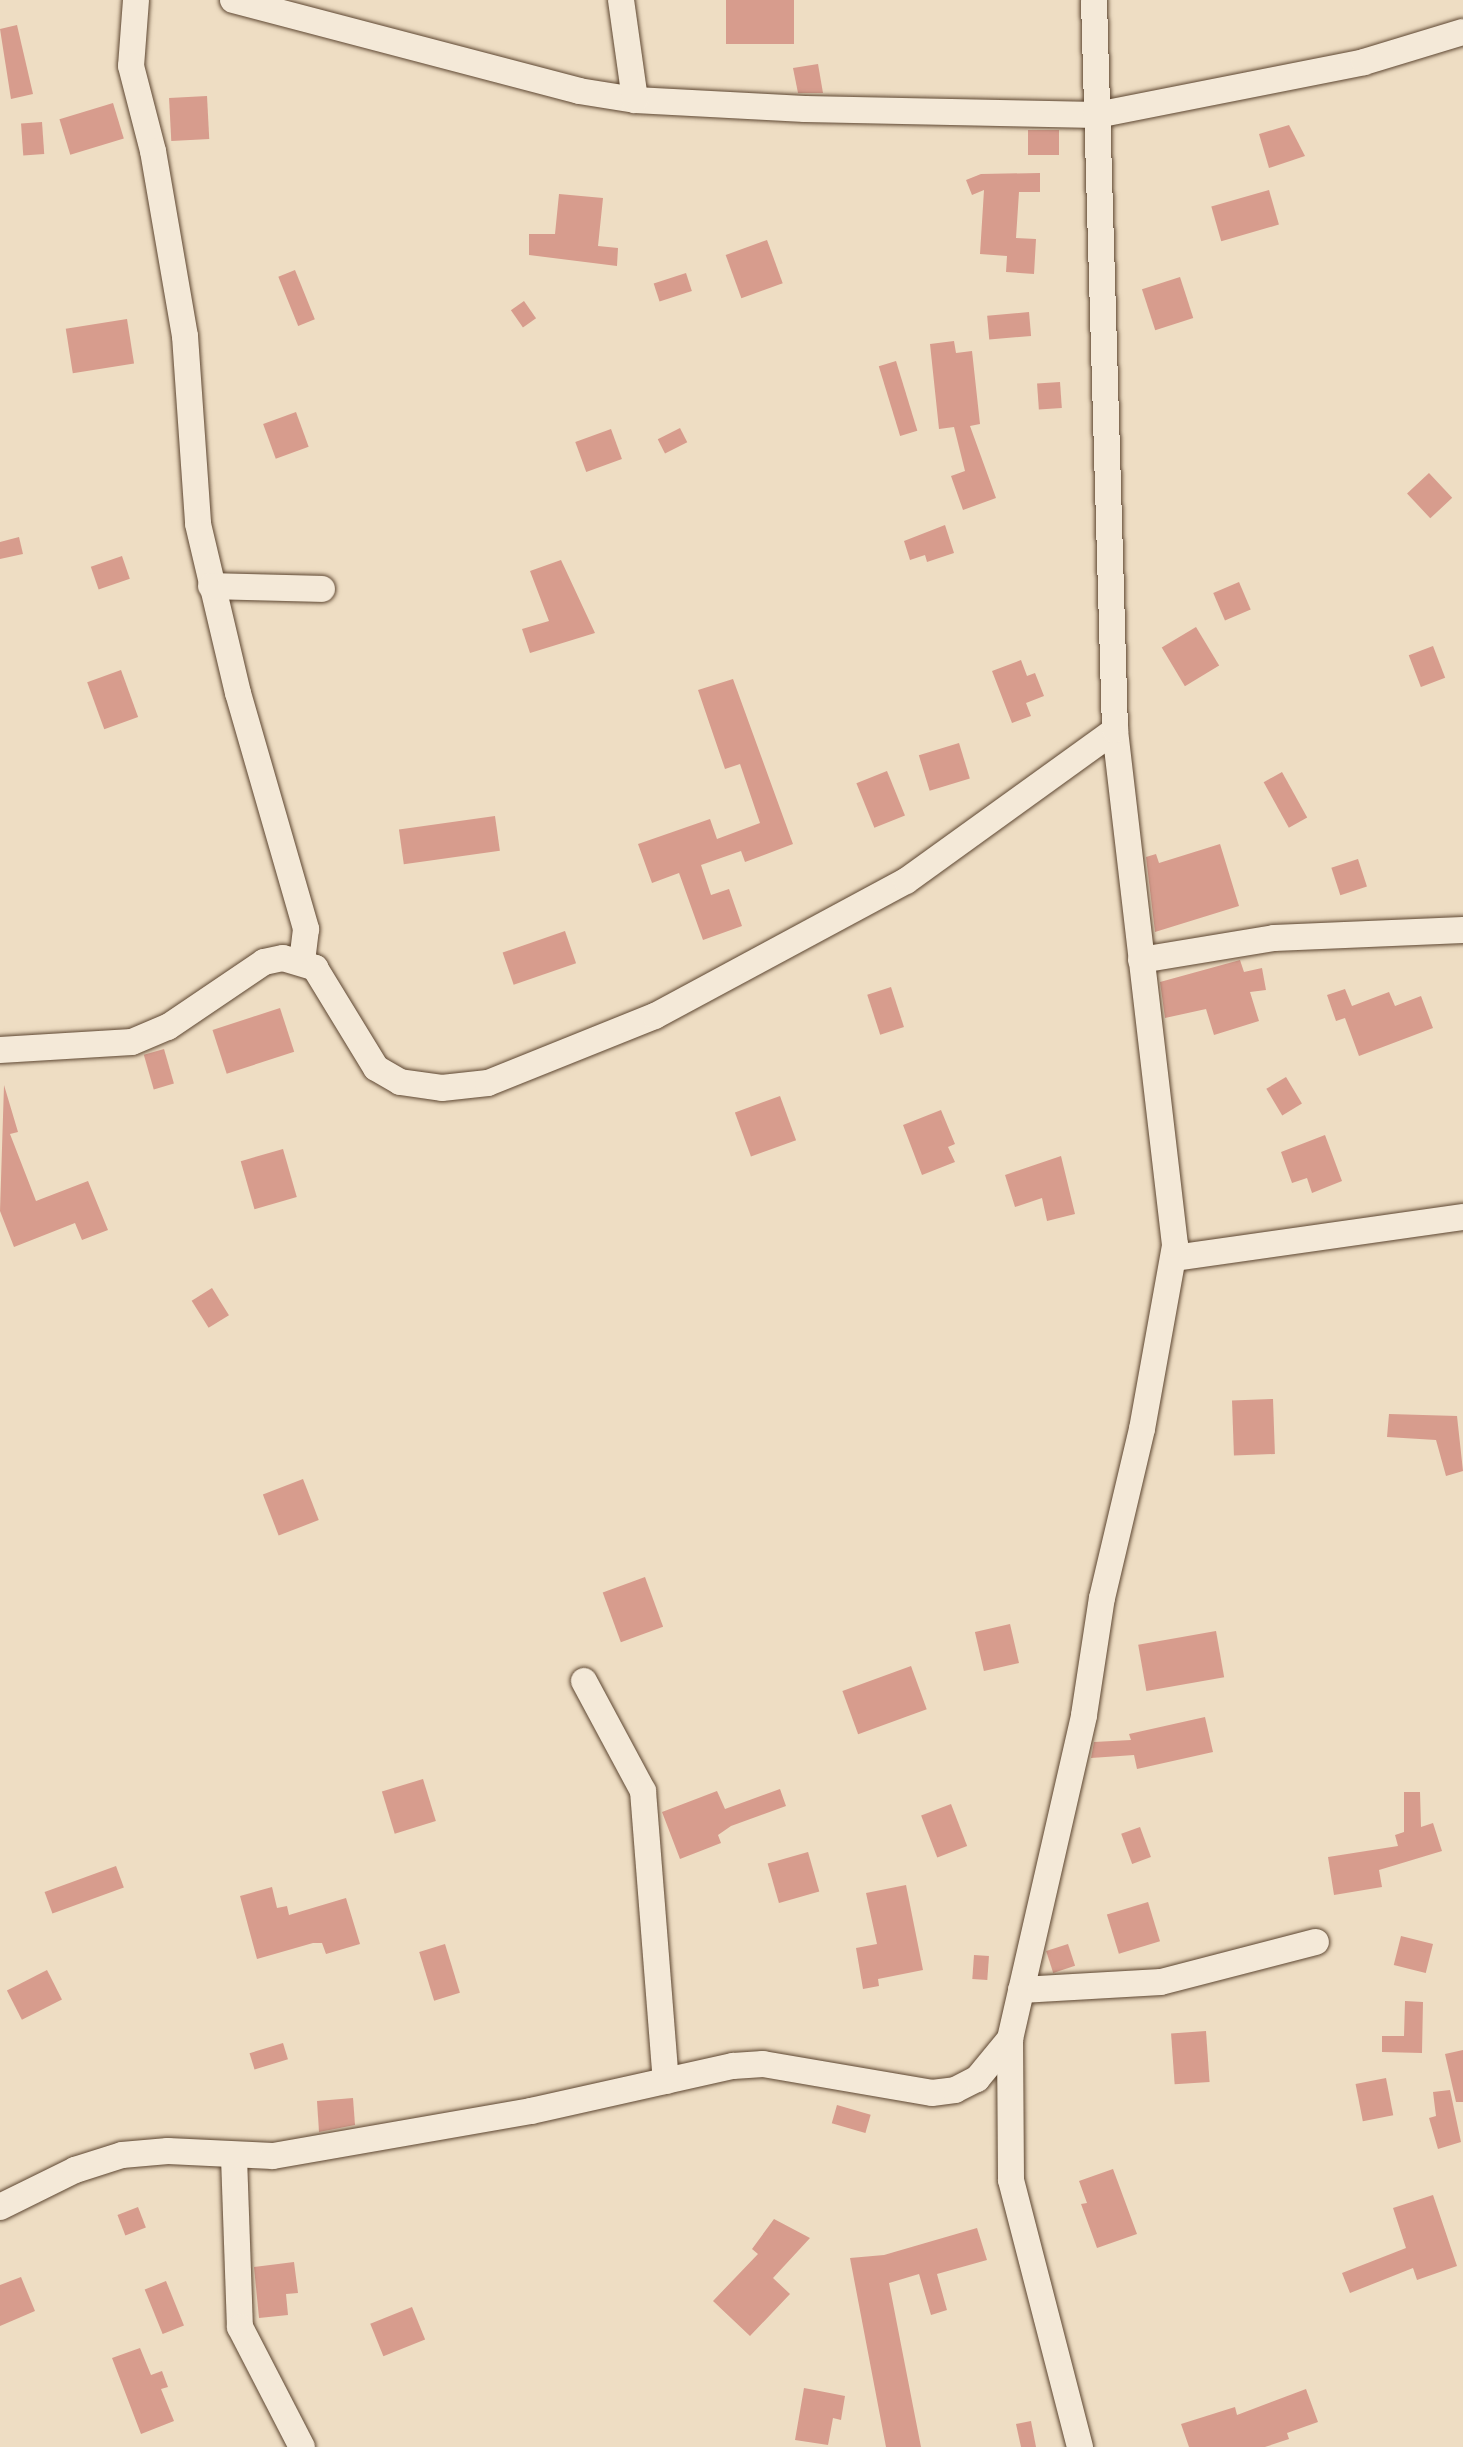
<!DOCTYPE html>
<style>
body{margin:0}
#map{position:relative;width:1463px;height:2447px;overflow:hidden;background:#eeddc3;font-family:Vollkorn,serif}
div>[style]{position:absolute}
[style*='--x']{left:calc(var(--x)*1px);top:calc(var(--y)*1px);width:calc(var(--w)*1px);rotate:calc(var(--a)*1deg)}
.building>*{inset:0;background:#d79c8d;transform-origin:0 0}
.roads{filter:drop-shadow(0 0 2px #5d4631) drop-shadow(0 0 2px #5d4631)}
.minor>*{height:26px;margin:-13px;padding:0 13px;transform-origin:13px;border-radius:13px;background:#f4e9d8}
span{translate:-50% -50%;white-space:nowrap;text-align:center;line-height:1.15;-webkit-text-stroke:7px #f4e9d8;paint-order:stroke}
</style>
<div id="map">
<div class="building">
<div style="left:726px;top:0;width:68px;height:44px"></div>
<div style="clip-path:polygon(17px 25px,33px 94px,11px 99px,0 29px)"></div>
<div style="clip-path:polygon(818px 64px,823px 93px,798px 93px,793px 68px)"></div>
<div style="left:207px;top:96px;width:43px;height:38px;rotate:87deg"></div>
<div style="left:113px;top:103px;width:37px;height:56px;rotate:73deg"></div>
<div style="left:42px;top:122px;width:32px;height:21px;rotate:86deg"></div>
<div style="clip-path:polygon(1289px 125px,1305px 156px,1269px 168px,1259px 134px)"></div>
<div style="left:1028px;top:130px;width:31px;height:25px"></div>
<div style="clip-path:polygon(1040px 173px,1040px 192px,1019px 192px,1016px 238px,1036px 239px,1034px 274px,1006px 272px,1007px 256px,980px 254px,984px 190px,972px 195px,966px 180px,981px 174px)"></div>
<div style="left:1269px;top:190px;width:36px;height:60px;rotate:74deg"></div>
<div style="clip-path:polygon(559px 194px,603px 198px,598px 246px,618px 248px,617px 266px,529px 255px,529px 234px,555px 234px)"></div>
<div style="left:767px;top:240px;width:46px;height:44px;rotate:70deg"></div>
<div style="left:295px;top:270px;width:53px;height:18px;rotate:68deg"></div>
<div style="left:686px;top:273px;width:19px;height:34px;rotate:72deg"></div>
<div style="left:1180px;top:277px;width:43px;height:40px;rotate:72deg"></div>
<div style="left:524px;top:301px;width:21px;height:16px;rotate:55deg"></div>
<div style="left:1029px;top:312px;width:24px;height:42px;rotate:85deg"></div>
<div style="left:127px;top:319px;width:45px;height:62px;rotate:81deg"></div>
<div style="clip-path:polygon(954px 341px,956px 353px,972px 351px,980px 424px,970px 426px,996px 498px,963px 510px,951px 476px,965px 471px,954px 427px,939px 429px,930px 344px)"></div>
<div style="left:896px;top:361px;width:73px;height:18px;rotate:73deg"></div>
<div style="left:1060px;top:382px;width:26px;height:23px;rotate:86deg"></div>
<div style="left:296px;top:412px;width:37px;height:35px;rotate:70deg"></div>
<div style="left:680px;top:428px;width:16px;height:25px;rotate:63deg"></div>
<div style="left:611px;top:429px;width:32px;height:38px;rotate:70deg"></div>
<div style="left:1429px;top:473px;width:34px;height:30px;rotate:47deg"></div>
<div style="clip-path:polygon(945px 525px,954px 553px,927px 562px,925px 555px,910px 560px,904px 541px)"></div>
<div style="clip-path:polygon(19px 537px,23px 554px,0 559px,0 542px)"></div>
<div style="left:122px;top:556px;width:24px;height:33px;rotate:71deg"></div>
<div style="clip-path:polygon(561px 560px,595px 633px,530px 653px,522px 629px,549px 621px,530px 571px)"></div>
<div style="left:1239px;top:582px;width:30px;height:28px;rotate:67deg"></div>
<div style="left:1196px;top:627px;width:45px;height:40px;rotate:59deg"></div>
<div style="left:1433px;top:646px;width:34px;height:26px;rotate:69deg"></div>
<div style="clip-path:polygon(1021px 660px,1027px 676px,1035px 673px,1044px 696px,1026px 703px,1031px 716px,1012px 723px,992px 671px)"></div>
<div style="left:121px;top:670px;width:50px;height:36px;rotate:70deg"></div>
<div style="clip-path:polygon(733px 679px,793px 844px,745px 862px,741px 851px,701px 865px,711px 895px,729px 889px,742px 926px,703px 940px,679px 873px,652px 883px,638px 844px,710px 819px,717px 839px,760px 823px,740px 764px,725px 769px,698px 690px)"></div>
<div style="left:959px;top:743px;width:37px;height:42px;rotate:73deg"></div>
<div style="left:887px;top:771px;width:48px;height:33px;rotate:68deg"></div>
<div style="left:1282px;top:772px;width:52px;height:21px;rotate:61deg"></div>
<div style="left:495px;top:816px;width:35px;height:97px;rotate:82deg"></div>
<div style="clip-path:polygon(1220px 844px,1239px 906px,1155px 932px,1146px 857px,1156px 854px,1159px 863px)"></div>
<div style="left:1358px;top:859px;width:29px;height:28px;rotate:72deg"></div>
<div style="left:565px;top:931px;width:34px;height:66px;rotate:71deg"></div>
<div style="clip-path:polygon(1240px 960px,1244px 972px,1262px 968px,1266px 990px,1250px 992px,1259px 1021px,1214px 1035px,1206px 1009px,1165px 1018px,1160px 982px)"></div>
<div style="left:891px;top:987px;width:42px;height:25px;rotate:72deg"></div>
<div style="clip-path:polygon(1345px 989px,1352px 1006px,1389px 992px,1395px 1006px,1421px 996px,1433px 1028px,1359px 1056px,1345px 1018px,1336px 1021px,1327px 995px)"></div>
<div style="left:280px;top:1008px;width:46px;height:71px;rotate:72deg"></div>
<div style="left:164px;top:1049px;width:36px;height:21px;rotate:74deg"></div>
<div style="left:1286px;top:1077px;width:31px;height:23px;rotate:59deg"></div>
<div style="clip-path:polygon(4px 1085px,18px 1132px,10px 1134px,36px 1201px,88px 1181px,108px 1230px,82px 1240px,75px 1223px,14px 1247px,0 1211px)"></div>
<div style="left:780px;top:1096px;width:47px;height:48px;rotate:70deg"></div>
<div style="clip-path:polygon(941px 1110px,955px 1144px,948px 1147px,955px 1162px,922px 1175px,903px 1125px)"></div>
<div style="clip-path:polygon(1325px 1135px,1342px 1181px,1312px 1193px,1307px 1178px,1292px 1183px,1281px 1152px)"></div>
<div style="left:283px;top:1149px;width:50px;height:44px;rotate:74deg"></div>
<div style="clip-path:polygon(1061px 1156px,1075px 1214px,1047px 1221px,1042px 1198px,1015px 1207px,1005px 1175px)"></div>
<div style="left:212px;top:1288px;width:32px;height:24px;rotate:58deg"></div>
<div style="left:1273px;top:1399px;width:55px;height:41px;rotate:88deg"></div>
<div style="clip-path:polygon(1389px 1414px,1457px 1416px,1463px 1471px,1446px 1476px,1436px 1440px,1387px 1437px)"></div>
<div style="left:303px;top:1479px;width:44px;height:43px;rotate:69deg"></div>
<div style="left:645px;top:1577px;width:53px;height:45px;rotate:70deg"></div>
<div style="left:1010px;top:1624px;width:40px;height:36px;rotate:77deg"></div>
<div style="left:1216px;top:1631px;width:47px;height:79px;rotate:80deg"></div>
<div style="left:911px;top:1666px;width:46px;height:73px;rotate:70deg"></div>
<div style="clip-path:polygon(1205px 1717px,1213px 1752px,1137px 1769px,1134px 1755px,1091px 1758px,1094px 1742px,1131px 1740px,1129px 1734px)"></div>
<div style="left:423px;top:1779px;width:44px;height:43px;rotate:73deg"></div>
<div style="clip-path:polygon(780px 1789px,786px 1806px,731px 1826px,718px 1835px,721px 1843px,680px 1859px,662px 1812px,717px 1791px,725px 1809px)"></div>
<div style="clip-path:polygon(1404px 1792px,1420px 1792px,1421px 1827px,1433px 1823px,1442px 1851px,1379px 1870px,1382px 1887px,1334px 1895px,1328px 1857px,1398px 1846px,1395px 1835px,1404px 1832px)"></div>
<div style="left:951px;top:1804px;width:45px;height:32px;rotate:69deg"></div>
<div style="left:1140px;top:1827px;width:32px;height:20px;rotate:70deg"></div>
<div style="left:808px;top:1852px;width:41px;height:42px;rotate:74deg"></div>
<div style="left:116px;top:1866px;width:23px;height:76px;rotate:70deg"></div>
<div style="clip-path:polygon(906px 1885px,923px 1970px,878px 1979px,879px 1986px,863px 1989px,856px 1948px,877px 1944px,866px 1893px)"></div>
<div style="clip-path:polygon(272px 1887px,277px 1908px,287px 1906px,289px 1915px,346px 1898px,360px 1944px,326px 1954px,322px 1943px,313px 1943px,257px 1959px,240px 1896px)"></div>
<div style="left:1148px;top:1902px;width:41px;height:43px;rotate:73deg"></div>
<div style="left:1401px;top:1936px;width:33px;height:30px;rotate:14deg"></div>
<div style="left:445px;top:1944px;width:51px;height:27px;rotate:73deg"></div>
<div style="left:1068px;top:1944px;width:23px;height:23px;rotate:72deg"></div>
<div style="left:974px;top:1955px;width:15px;height:24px;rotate:4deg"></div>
<div style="left:47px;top:1970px;width:33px;height:45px;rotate:63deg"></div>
<div style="clip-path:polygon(1405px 2001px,1423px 2002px,1422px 2053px,1382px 2052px,1382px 2036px,1404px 2036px)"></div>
<div style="left:1206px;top:2031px;width:51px;height:35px;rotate:86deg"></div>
<div style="left:283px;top:2043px;width:17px;height:35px;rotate:73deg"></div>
<div style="clip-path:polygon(1463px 2050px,1463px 2102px,1456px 2102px,1445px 2054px)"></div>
<div style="left:1386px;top:2078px;width:38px;height:31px;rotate:79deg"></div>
<div style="clip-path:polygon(1450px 2090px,1461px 2142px,1438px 2149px,1429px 2118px,1436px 2116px,1433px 2092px)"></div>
<div style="clip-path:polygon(353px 2098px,355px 2125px,319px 2132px,317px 2101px)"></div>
<div style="left:837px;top:2105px;width:35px;height:19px;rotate:16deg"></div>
<div style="clip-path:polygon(1113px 2169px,1137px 2234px,1097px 2248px,1081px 2204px,1087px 2203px,1079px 2181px)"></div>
<div style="clip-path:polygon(1433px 2195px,1457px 2266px,1417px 2280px,1413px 2268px,1350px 2293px,1342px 2273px,1406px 2248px,1393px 2208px)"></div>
<div style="left:138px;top:2207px;width:22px;height:22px;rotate:69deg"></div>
<div style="clip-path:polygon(774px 2219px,810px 2238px,773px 2278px,790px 2294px,750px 2336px,713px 2301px,758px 2254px,752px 2249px)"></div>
<div style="clip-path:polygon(977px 2228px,987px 2260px,937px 2274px,947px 2310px,931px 2315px,919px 2274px,889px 2283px,921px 2447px,886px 2447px,850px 2258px,884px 2255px)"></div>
<div style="clip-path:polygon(294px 2262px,298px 2293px,286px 2294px,288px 2315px,259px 2318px,254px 2267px)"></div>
<div style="clip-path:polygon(21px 2277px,35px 2311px,0 2326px,0 2285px)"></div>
<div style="left:166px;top:2281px;width:48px;height:23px;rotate:68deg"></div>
<div style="left:412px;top:2307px;width:35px;height:45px;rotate:68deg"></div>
<div style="clip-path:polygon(140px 2348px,151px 2375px,162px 2371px,168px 2387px,161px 2389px,174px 2421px,141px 2434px,112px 2358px)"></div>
<div style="clip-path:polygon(804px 2388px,845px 2396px,841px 2420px,833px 2418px,828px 2445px,795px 2440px)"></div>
<div style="clip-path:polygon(1306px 2389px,1318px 2422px,1287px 2433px,1289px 2439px,1265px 2447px,1189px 2447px,1181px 2424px,1235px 2407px,1237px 2415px)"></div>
<div style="clip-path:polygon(1031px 2421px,1036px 2447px,1021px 2447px,1016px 2424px)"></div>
</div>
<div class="roads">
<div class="minor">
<div style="--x:136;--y:0;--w:66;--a:94.3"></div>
<div style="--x:131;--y:66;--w:88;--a:75.5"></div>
<div style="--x:153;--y:151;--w:188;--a:80.2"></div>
<div style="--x:185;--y:336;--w:188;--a:86"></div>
<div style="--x:198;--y:524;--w:174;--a:76.7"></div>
<div style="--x:238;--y:693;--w:246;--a:73.9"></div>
<div style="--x:306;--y:929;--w:31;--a:97"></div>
<div style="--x:233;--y:0;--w:358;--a:14.7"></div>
<div style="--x:579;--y:91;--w:57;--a:9.1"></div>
<div style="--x:635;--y:100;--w:170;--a:3"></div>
<div style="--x:805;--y:109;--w:292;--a:1.2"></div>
<div style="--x:1097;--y:115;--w:272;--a:-11.2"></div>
<div style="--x:1364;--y:62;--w:103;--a:-16.9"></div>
<div style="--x:621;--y:0;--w:101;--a:82"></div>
<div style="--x:211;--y:586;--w:111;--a:1.5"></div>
<div style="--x:1141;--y:960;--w:135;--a:-9.4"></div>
<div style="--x:1274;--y:938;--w:189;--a:-2.4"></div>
<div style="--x:0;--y:1050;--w:132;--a:-3.5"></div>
<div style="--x:132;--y:1042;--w:39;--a:-23"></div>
<div style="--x:168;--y:1027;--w:116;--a:-34.1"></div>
<div style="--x:264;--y:962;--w:19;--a:-12"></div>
<div style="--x:283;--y:958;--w:34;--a:17"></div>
<div style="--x:315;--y:968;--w:117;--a:58.6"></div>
<div style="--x:376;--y:1068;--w:28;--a:30"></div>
<div style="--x:400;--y:1082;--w:42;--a:8.1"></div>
<div style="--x:442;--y:1088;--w:46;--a:-6.2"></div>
<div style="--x:488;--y:1083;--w:180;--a:-21.9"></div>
<div style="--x:655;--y:1016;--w:285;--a:-28.3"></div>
<div style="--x:906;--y:881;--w:258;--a:-35.8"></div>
<div style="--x:1174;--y:1258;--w:292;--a:-8.1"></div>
<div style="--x:584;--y:1681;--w:125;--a:61.8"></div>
<div style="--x:643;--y:1791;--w:291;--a:85.5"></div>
<div style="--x:1021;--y:1990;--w:140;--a:-3.3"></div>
<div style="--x:1161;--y:1982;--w:160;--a:-14.5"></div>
<div style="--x:234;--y:2157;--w:170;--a:88"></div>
<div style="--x:240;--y:2327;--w:135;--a:62.7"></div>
<div style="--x:0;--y:2207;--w:84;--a:-26.3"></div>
<div style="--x:75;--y:2170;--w:49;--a:-17.7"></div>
<div style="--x:122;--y:2155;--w:46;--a:-5"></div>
<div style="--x:168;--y:2151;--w:105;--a:2.7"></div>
<div style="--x:273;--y:2156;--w:262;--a:-9.9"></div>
<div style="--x:531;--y:2111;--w:207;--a:-12.6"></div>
<div style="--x:733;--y:2066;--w:30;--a:-4"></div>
<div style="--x:763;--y:2064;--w:171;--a:9.7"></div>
<div style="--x:932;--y:2093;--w:23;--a:-7"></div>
<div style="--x:955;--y:2090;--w:25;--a:-27"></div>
<div style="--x:977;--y:2079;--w:52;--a:-50.5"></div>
<div style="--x:1080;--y:2447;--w:276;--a:-104.5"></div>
<div style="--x:1011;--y:2180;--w:141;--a:-90.4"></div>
<div style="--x:1010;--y:2039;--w:332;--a:-77.1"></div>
<div style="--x:1084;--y:1715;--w:118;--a:-81.3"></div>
<div style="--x:1102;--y:1598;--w:174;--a:-76.7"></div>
<div style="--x:1142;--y:1429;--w:187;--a:-79.8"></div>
<div style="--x:1175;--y:1245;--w:518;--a:-96.65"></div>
<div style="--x:1115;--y:730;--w:730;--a:-91.65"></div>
</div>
</div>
</div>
